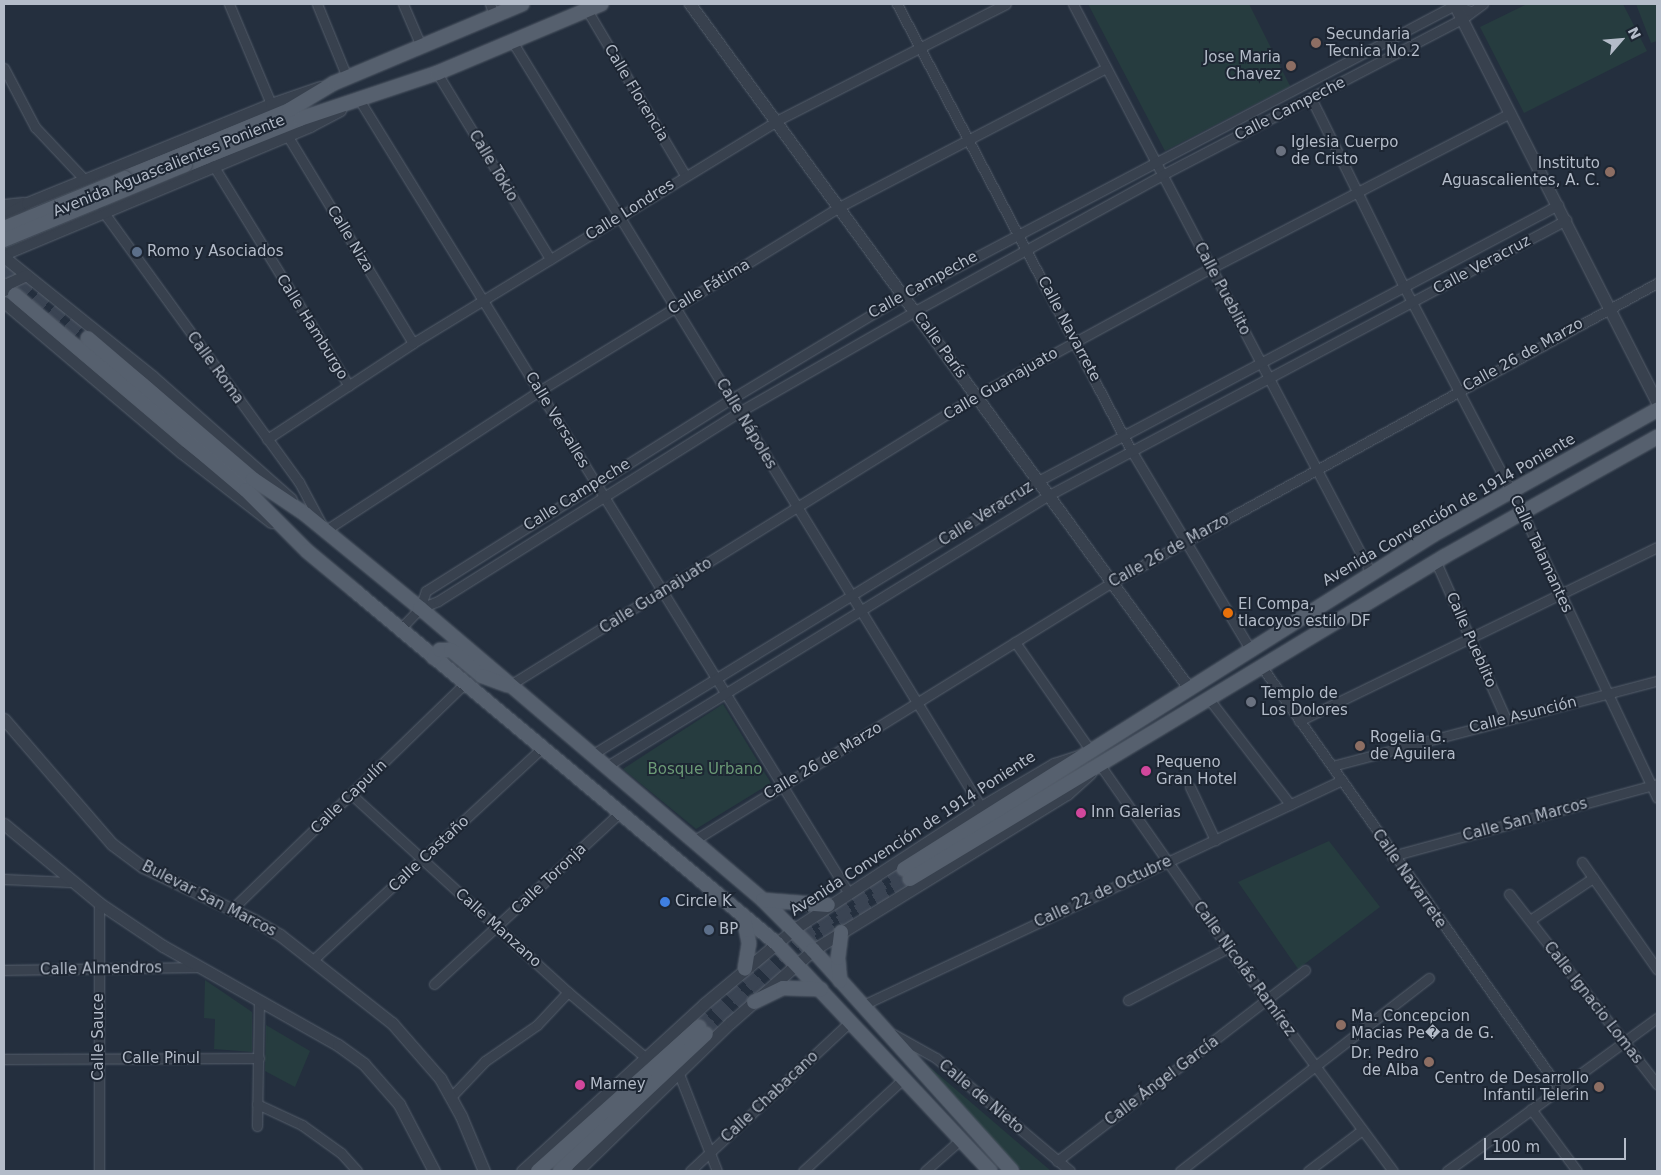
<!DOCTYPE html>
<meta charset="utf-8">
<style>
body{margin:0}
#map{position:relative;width:1661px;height:1175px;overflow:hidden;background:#242f3e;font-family:"DejaVu Sans",sans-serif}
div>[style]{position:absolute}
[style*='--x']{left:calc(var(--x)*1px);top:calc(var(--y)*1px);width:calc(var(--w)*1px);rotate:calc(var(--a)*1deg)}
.green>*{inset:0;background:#263c3f}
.primary-tunnel>*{height:14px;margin-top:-7px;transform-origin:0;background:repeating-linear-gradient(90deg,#3a4453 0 14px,transparent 0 21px)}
.roads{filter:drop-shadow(0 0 1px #565f6c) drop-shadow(0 0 1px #565f6c)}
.minor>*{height:9px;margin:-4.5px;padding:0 4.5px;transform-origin:4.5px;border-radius:4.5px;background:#38414e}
.tertiary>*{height:11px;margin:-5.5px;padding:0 5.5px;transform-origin:5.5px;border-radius:5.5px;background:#38414e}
.primary>*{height:14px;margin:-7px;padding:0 7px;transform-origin:7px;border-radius:7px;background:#56606e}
.bridges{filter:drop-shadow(0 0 1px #414a57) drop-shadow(0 0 1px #414a57)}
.primary-bridge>*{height:14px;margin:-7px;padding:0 7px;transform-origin:7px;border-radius:7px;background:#56606e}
.dots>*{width:14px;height:14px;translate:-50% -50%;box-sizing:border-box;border:2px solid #1d2633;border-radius:50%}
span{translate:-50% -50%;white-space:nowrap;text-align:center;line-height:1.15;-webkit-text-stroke:4px #1d2633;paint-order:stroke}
.poi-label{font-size:15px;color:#b4bcc9}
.left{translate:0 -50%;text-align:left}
.right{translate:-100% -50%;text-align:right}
.street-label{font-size:15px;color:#b4bcc9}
.park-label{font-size:15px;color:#6b9a76}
.frame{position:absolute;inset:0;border:5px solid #b4bcc9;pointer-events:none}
.north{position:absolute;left:1596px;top:15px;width:50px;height:50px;-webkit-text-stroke:4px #1d2633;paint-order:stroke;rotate:63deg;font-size:14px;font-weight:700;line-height:20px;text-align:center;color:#b4bcc9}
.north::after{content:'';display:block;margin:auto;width:18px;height:22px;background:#b4bcc9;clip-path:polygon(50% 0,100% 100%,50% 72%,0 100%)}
.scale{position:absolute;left:1484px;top:1138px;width:142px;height:22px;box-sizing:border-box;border:2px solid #b4bcc9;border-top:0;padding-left:6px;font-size:15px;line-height:18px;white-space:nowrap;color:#b4bcc9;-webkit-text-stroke:4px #1d2633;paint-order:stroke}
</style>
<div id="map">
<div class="green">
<div style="clip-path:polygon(1088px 4px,1249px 4px,1290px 86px,1165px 151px)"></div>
<div style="clip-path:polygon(1527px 4px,1623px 4px,1647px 51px,1524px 113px,1480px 27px)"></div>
<div style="clip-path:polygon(1636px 4px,1657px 4px,1657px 41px,1651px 43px)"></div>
<div style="clip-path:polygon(723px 704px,771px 783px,696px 829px,623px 769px)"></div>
<div style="clip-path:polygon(1329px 841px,1380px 907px,1298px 969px,1238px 882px)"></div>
<div style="clip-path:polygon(205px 980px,252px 1012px,252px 1052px,214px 1049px,215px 1019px,204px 1018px)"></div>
<div style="clip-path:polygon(266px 1025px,310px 1051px,295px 1087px,265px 1071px)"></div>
<div style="clip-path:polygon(925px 1063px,1051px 1171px,1022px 1171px)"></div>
</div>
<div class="primary-tunnel">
<div style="--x:4;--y:268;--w:109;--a:39.8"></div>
<div style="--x:699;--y:1027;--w:137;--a:-41.7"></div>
<div style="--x:801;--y:936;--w:123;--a:-33"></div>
<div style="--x:706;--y:1034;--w:132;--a:-42.2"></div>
<div style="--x:804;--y:945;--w:125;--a:-31.9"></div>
</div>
<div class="roads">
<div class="minor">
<div style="--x:229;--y:4;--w:108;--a:67.2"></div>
<div style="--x:317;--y:4;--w:79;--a:67.7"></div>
<div style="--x:403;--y:4;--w:46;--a:66.8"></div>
<div style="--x:490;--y:4;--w:12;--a:70"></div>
<div style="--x:897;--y:4;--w:504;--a:62.32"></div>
<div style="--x:1131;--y:450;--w:232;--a:59.1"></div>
<div style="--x:1073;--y:4;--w:642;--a:62.36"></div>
<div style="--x:587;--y:10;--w:192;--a:59.3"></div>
<div style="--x:512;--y:41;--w:898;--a:58.52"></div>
<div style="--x:4;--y:68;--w:67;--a:62.3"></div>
<div style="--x:35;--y:127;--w:73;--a:46.7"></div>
<div style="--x:437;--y:73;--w:218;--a:58.7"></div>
<div style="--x:1311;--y:98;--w:211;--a:63.8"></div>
<div style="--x:1404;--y:287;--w:254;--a:62.3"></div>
<div style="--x:1522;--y:512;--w:316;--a:64.7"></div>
<div style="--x:360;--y:101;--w:929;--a:58.33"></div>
<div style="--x:287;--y:135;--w:243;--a:58.8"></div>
<div style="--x:213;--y:165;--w:259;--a:58.4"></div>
<div style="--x:102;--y:210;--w:336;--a:54.1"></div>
<div style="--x:299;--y:482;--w:49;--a:61.9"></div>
<div style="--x:267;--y:439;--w:175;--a:-33.3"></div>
<div style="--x:413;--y:343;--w:426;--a:-31.4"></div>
<div style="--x:776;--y:121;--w:258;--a:-27"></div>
<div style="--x:326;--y:530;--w:254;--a:-33.1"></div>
<div style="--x:539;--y:391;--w:352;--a:-31.5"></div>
<div style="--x:839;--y:207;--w:301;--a:-27.5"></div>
<div style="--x:1436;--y:562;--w:172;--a:66"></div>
<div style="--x:420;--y:608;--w:19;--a:-21"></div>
<div style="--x:438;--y:601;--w:355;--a:-32.1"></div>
<div style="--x:739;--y:412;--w:203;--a:-29.8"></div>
<div style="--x:915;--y:311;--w:282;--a:-28.8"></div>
<div style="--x:1162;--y:175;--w:338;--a:-27.5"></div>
<div style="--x:1462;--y:19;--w:26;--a:-36"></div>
<div style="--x:400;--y:629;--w:29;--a:-46"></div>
<div style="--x:420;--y:608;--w:18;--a:-71"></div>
<div style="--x:426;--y:591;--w:360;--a:-32.2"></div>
<div style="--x:731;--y:399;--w:202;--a:-31"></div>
<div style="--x:904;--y:295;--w:623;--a:-27.76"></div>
<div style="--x:1455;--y:5;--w:16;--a:22"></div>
<div style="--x:1015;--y:642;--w:131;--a:55.2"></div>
<div style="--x:1262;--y:667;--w:515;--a:54.8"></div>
<div style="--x:510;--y:685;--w:548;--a:-31.81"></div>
<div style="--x:976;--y:396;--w:268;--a:-28.6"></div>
<div style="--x:1211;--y:268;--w:337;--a:-27.4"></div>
<div style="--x:1209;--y:699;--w:133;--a:52.4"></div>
<div style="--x:1299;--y:721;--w:398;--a:-25.9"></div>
<div style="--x:593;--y:754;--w:522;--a:-31.53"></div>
<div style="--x:1038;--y:481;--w:589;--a:-27.96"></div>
<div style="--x:1100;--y:765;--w:223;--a:55"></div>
<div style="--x:1228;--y:948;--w:277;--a:53.5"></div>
<div style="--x:607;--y:766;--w:518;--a:-31.51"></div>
<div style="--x:1049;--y:495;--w:586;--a:-28.01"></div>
<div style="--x:1332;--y:766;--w:336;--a:-14.7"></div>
<div style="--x:1190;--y:787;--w:59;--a:64.7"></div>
<div style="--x:352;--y:795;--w:292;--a:42.4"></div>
<div style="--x:568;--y:992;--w:102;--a:40.2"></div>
<div style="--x:693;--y:841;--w:495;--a:-31.7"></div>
<div style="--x:1114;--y:581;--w:619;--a:-28.76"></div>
<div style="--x:1392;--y:856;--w:275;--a:-15.2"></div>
<div style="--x:1582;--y:862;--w:131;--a:55"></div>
<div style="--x:4;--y:879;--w:65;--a:2.6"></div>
<div style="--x:1509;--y:894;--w:241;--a:52.1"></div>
<div style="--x:99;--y:903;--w:268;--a:90"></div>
<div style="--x:231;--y:910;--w:326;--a:-44.1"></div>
<div style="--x:1530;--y:920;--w:76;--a:-33.7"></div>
<div style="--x:314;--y:959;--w:311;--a:-42.8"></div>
<div style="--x:4;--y:970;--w:194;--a:-0.9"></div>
<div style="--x:434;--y:984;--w:252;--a:-42.7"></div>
<div style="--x:1128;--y:1000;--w:113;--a:-27.5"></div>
<div style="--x:863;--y:1005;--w:529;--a:-25.16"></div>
<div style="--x:893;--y:1034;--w:49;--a:29.2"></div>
<div style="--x:936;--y:1058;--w:175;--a:40.1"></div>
<div style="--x:4;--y:1059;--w:255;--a:-0.2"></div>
<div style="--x:679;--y:1074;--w:104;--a:68.6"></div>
<div style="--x:451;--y:1097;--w:50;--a:-46.6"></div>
<div style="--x:485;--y:1061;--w:63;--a:-34.7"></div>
<div style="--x:537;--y:1025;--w:45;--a:-46.8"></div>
<div style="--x:257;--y:1104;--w:50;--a:25"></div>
<div style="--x:302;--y:1125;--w:48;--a:35.7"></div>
<div style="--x:341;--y:1153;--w:24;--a:48"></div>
<div style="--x:1531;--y:1109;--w:77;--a:53.4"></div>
<div style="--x:257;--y:1126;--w:125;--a:-89.1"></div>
<div style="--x:1057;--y:1161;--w:313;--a:-37.6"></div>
<div style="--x:690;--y:1171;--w:219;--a:-43"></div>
<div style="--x:803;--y:1171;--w:136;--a:-42.6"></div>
<div style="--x:925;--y:1171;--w:47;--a:-41.5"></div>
<div style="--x:1180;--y:1171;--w:315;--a:-37.8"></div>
<div style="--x:1308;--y:1171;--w:68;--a:-37.2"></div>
<div style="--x:1447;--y:1171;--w:260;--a:-36.1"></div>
</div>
<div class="tertiary">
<div style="--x:690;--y:4;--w:845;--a:53.9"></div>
<div style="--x:1454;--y:4;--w:448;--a:63"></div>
<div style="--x:4;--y:205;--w:19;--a:-6"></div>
<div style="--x:4;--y:216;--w:26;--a:-29"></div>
<div style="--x:27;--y:203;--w:263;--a:-22.1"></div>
<div style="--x:271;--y:104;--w:52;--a:-19.1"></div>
<div style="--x:4;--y:254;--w:332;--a:-22.7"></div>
<div style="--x:310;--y:126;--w:34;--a:-28"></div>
<div style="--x:4;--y:257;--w:191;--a:38.8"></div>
<div style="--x:153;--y:377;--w:184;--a:41.5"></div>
<div style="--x:4;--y:290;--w:7;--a:-63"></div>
<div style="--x:7;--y:284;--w:21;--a:-25"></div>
<div style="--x:4;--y:302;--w:232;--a:40.3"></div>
<div style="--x:181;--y:452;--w:114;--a:37.9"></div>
<div style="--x:4;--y:719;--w:165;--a:49.2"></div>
<div style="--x:112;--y:844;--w:39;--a:37"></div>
<div style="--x:143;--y:867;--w:123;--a:25.5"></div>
<div style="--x:254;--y:920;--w:30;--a:30"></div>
<div style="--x:280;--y:935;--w:142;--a:38.2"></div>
<div style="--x:392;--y:1023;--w:73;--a:48.9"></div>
<div style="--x:440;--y:1078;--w:43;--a:61.1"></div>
<div style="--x:461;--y:1116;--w:60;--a:67.3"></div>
<div style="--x:4;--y:824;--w:124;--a:39.7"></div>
<div style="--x:99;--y:903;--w:77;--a:33.9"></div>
<div style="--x:163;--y:946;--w:201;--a:29.5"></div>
<div style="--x:338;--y:1045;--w:32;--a:36"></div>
<div style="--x:364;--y:1064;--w:53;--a:48.8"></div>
<div style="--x:399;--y:1104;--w:76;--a:62.4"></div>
<div style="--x:522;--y:1171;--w:247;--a:-42.5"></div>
<div style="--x:704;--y:1004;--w:117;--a:-39.8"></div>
<div style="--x:794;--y:929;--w:223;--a:-33.1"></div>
<div style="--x:981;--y:807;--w:85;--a:-30.5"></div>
<div style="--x:1054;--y:764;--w:28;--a:-18"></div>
<div style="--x:577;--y:1171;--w:214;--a:-44.1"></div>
<div style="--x:731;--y:1022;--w:109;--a:-41.3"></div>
<div style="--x:813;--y:950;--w:298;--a:-31.6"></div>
<div style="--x:1067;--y:794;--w:31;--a:-42"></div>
</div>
<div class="primary">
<div style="--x:185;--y:165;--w:124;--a:-21.8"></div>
<div style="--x:300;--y:119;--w:145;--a:-18.6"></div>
<div style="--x:437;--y:73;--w:178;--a:-22.8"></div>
<div style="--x:125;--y:178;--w:178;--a:-22.5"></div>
<div style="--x:289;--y:110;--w:52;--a:-31"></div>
<div style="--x:334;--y:83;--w:204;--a:-22.8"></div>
<div style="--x:15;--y:295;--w:302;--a:40.2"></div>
<div style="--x:246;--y:490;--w:86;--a:45"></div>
<div style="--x:307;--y:551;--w:62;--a:39.8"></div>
<div style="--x:355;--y:591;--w:549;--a:39.9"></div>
<div style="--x:776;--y:943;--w:313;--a:46.8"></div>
<div style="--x:88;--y:338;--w:217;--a:40.5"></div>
<div style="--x:253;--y:479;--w:63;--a:33.9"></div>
<div style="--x:305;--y:514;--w:149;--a:39.3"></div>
<div style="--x:420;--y:608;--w:450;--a:40.4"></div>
<div style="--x:763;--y:900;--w:71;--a:45"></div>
<div style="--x:813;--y:950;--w:297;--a:48"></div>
<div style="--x:434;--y:658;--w:10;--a:-53"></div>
<div style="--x:440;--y:650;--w:11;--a:0"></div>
<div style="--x:451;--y:650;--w:40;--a:40"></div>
<div style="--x:482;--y:676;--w:27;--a:20"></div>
<div style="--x:904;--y:869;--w:626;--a:-32.27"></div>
<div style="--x:1433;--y:535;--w:257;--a:-29.2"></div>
<div style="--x:910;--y:879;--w:625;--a:-31.12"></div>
<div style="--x:1445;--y:556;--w:243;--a:-29.3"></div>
<div style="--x:763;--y:900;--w:65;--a:4.4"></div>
<div style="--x:743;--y:915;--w:29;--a:78"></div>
<div style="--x:749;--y:943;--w:26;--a:99"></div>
<div style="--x:840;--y:981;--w:23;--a:-95"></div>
<div style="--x:838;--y:958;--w:26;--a:-83"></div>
<div style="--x:754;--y:1002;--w:32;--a:-26"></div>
<div style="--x:783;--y:988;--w:38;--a:2"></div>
<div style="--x:538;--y:1171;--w:216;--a:-41.8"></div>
<div style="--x:560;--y:1171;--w:200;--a:-43.2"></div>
</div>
</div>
<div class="bridges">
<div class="primary-bridge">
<div style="--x:4;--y:228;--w:131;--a:-22.5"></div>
<div style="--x:4;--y:240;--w:196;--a:-22.5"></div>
</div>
</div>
<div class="dots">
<div style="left:1316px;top:43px;background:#8d6e63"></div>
<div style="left:1291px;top:66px;background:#8d6e63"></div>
<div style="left:1281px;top:151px;background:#6b7280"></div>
<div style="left:1610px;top:172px;background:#8d6e63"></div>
<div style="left:137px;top:252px;background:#5c6f8a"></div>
<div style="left:1228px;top:613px;background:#e8710a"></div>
<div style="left:1251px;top:702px;background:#6b7280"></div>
<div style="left:1360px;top:746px;background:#8d6e63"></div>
<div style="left:1146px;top:771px;background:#d1479c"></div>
<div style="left:1081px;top:813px;background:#d1479c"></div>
<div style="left:665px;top:902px;background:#3f7fe0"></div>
<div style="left:709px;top:930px;background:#5c6f8a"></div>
<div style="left:1341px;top:1025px;background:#8d6e63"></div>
<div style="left:1429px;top:1062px;background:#8d6e63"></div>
<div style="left:580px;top:1085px;background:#d1479c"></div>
<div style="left:1599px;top:1087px;background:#8d6e63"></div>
</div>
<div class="poi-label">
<span class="left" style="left:1326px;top:43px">Secundaria<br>Tecnica No.2</span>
<span class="right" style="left:1281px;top:66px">Jose Maria<br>Chavez</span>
<span class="left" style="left:1291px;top:151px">Iglesia Cuerpo<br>de Cristo</span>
<span class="right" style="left:1600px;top:172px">Instituto<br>Aguascalientes, A. C.</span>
<span class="left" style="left:147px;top:252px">Romo y Asociados</span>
<span class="left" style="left:1238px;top:613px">El Compa,<br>tlacoyos estilo DF</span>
<span class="left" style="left:1261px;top:702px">Templo de<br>Los Dolores</span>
<span class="left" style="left:1370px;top:746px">Rogelia G.<br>de Aguilera</span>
<span class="left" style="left:1156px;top:771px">Pequeno<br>Gran Hotel</span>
<span class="left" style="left:1091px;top:813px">Inn Galerias</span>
<span class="left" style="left:675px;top:902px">Circle K</span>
<span class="left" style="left:719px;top:930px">BP</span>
<span class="left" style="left:1351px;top:1025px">Ma. Concepcion<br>Macias Pe�a de G.</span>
<span class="right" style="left:1419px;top:1062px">Dr. Pedro<br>de Alba</span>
<span class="right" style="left:1589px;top:1087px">Centro de Desarrollo<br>Infantil Telerin</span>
<span class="left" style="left:590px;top:1085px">Marney</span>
</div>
<div class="street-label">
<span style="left:636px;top:93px;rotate:59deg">Calle Florencia</span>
<span style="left:1290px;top:109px;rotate:-27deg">Calle Campeche</span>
<span style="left:169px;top:166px;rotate:-22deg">Avenida Aguascalientes Poniente</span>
<span style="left:493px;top:166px;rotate:59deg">Calle Tokio</span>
<span style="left:630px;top:210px;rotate:-32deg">Calle Londres</span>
<span style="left:350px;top:239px;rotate:59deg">Calle Niza</span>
<span style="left:1482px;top:265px;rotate:-28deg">Calle Veracruz</span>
<span style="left:923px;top:285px;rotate:-29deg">Calle Campeche</span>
<span style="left:709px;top:287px;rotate:-31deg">Calle Fátima</span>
<span style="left:1222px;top:289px;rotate:62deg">Calle Pueblito</span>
<span style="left:312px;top:327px;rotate:58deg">Calle Hamburgo</span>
<span style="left:1069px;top:329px;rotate:62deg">Calle Navarrete</span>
<span style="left:940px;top:345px;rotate:54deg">Calle París</span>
<span style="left:1523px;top:355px;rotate:-29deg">Calle 26 de Marzo</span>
<span style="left:215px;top:368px;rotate:54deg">Calle Roma</span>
<span style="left:1001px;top:384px;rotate:-30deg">Calle Guanajuato</span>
<span style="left:557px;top:420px;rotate:59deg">Calle Versalles</span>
<span style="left:746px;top:424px;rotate:59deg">Calle Nápoles</span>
<span style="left:577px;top:495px;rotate:-32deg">Calle Campeche</span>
<span style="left:1449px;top:510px;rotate:-30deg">Avenida Convención de 1914 Poniente</span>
<span style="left:986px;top:514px;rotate:-32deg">Calle Veracruz</span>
<span style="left:1169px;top:551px;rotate:-29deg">Calle 26 de Marzo</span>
<span style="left:1541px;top:554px;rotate:65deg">Calle Talamantes</span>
<span style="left:656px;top:596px;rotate:-32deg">Calle Guanajuato</span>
<span style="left:1471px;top:640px;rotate:66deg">Calle Pueblito</span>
<span style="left:1523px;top:715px;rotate:-14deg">Calle Asunción</span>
<span style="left:823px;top:761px;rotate:-31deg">Calle 26 de Marzo</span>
<span style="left:349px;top:797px;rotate:-44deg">Calle Capulín</span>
<span style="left:1525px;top:820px;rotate:-15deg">Calle San Marcos</span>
<span style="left:913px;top:834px;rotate:-33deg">Avenida Convención de 1914 Poniente</span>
<span style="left:429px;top:854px;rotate:-43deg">Calle Castaño</span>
<span style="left:549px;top:879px;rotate:-43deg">Calle Toronja</span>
<span style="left:1409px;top:879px;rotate:55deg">Calle Navarrete</span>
<span style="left:1103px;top:892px;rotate:-25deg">Calle 22 de Octubre</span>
<span style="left:209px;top:899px;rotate:27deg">Bulevar San Marcos</span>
<span style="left:498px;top:928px;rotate:42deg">Calle Manzano</span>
<span style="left:101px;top:969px;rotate:-1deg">Calle Almendros</span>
<span style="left:1244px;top:969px;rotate:54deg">Calle Nicolás Ramírez</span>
<span style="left:1593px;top:1003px;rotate:52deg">Calle Ignacio Lomas</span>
<span style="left:99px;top:1037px;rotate:-90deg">Calle Sauce</span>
<span style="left:161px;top:1059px">Calle Pinul</span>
<span style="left:1162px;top:1081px;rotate:-37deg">Calle Ángel García</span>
<span style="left:770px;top:1097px;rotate:-43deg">Calle Chabacano</span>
<span style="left:981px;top:1097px;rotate:40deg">Calle de Nieto</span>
</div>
<div class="park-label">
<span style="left:705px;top:770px">Bosque Urbano</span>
</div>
<div class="frame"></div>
<div class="north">N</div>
<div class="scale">100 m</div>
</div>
